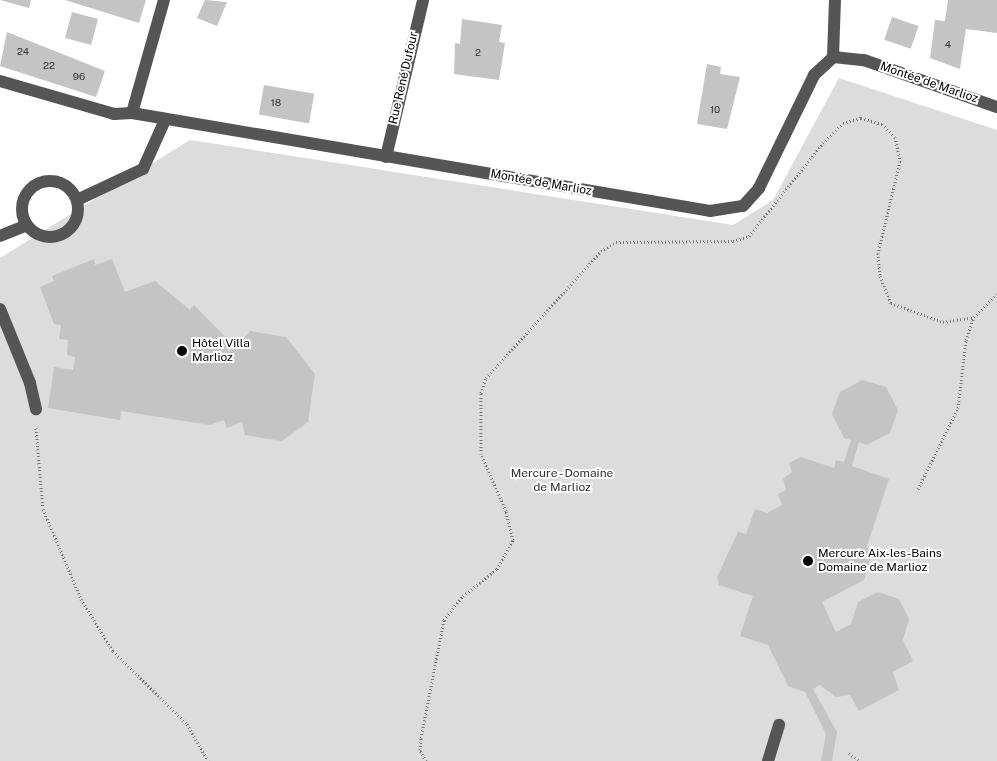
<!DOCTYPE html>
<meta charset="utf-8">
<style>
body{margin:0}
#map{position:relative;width:997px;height:761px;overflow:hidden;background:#fff;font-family:"Public Sans",sans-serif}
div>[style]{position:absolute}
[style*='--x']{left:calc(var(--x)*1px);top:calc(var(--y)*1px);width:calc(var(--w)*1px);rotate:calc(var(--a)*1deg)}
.green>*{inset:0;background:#dcdcdc}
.building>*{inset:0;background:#c4c4c4;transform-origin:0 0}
.path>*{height:3px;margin-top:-1.5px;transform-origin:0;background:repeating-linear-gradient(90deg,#777 0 1px,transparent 0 3.5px)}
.minor>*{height:12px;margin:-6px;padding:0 6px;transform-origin:6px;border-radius:6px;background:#555}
.minor>.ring{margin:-6px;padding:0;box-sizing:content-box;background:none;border:12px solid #555;border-radius:50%}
.dots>*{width:14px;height:14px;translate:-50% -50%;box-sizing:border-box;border:2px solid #fff;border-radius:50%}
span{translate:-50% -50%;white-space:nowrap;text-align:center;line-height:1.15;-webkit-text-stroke:4px #fff;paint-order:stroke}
.number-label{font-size:10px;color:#313131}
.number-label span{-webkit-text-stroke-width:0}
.street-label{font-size:12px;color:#000}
.poi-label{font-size:12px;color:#000}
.left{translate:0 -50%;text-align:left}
.park-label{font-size:12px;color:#333}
</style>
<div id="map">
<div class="green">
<div style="clip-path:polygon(839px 78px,997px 130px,997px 761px,0 761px,0 258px,190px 140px,733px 225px,773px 200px)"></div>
</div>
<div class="building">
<div style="clip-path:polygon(0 0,31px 0,29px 8px)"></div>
<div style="clip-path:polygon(65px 0,146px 0,139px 23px)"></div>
<div style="clip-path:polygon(205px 0,227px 2px,217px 26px,197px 18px)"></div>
<div style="clip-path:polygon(948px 0,997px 0,997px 33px,966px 29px,960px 69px,930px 58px,935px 20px,945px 21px)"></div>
<div style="left:72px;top:12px;width:27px;height:27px;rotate:15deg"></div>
<div style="left:892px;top:17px;width:28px;height:24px;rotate:19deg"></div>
<div style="clip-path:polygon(462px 19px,502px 25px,499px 42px,505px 43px,499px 80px,454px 74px,455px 43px,460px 44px)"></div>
<div style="clip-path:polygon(7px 32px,105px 71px,96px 97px,0 66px)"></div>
<div style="clip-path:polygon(707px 64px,721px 67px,720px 74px,740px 77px,727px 129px,697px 124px)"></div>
<div style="left:264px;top:85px;width:51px;height:30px;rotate:10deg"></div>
<div style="clip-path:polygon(94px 259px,95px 265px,112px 259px,125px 292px,155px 281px,190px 310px,194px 305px,236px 348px,250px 331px,286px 337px,315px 374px,308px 422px,282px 441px,245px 435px,242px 422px,227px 428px,224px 420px,210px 425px,121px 411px,120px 420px,48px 408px,54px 367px,73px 370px,75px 357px,67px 355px,68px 340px,59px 339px,61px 325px,54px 324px,40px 287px,54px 281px,52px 276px)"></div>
<div style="clip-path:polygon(862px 380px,886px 387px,898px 410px,890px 433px,867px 445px,859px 442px,852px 466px,889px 479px,867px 546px,871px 556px,864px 580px,822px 602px,836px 632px,851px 624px,858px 602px,878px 592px,899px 599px,909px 619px,903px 640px,913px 661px,893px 672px,899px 690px,859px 711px,850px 695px,836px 697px,820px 685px,813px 689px,837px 732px,832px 761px,821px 761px,826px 734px,805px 692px,788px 686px,768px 645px,740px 636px,753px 596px,719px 585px,717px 577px,738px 532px,746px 534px,755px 509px,767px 513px,782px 505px,778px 494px,786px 490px,783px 479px,792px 472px,789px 463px,801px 457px,834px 468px,836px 460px,844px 462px,851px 440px,844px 438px,832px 414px,840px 392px)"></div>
</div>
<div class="path">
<div style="--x:36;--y:428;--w:81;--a:85.1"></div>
<div style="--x:43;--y:509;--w:98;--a:67.1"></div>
<div style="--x:81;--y:599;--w:61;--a:58.4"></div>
<div style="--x:113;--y:651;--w:104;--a:44.6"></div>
<div style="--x:187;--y:724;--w:43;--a:60.4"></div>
<div style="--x:918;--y:489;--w:90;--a:-63.7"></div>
<div style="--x:958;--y:408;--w:68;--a:-83.3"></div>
<div style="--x:966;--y:340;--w:24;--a:-71"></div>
<div style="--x:849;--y:753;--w:13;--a:39"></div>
<div style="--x:426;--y:761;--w:13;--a:-119"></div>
<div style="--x:420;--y:750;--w:12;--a:-85"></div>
<div style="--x:421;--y:738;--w:120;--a:-79"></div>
<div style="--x:444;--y:620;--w:31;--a:-52"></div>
<div style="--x:463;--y:596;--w:43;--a:-38.5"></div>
<div style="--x:497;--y:569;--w:33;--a:-61"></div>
<div style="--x:513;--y:540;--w:30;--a:-104"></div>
<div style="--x:506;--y:511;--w:62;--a:-113.7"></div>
<div style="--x:481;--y:454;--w:61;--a:-90"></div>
<div style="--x:481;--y:393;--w:16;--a:-72"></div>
<div style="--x:486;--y:378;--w:171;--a:-47.8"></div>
<div style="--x:601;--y:251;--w:17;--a:-31"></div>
<div style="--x:616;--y:242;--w:117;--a:-0.5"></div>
<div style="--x:733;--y:241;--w:17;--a:-17"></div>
<div style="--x:749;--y:236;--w:119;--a:-51.5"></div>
<div style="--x:823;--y:143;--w:28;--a:-45"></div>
<div style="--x:843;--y:123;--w:19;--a:-16"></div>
<div style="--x:861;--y:118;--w:22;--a:16"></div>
<div style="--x:882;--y:124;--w:18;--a:45"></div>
<div style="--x:895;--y:137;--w:25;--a:78"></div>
<div style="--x:900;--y:161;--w:95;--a:103.4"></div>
<div style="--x:878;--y:253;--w:23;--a:85"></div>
<div style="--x:880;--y:276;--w:29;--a:68"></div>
<div style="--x:891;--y:303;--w:55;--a:20.1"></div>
<div style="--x:943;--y:322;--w:31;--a:-9"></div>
<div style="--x:974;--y:317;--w:33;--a:-45"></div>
</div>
<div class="minor">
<div style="--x:833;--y:57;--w:57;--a:-88"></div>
<div style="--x:0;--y:81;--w:119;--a:16.1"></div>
<div style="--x:114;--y:114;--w:18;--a:-3"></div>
<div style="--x:132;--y:113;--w:586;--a:9.62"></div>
<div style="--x:710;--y:211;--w:33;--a:-9"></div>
<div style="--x:743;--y:206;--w:24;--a:-48"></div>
<div style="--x:759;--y:188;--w:126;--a:-64"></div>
<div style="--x:814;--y:75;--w:26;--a:-43"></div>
<div style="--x:833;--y:57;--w:31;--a:6"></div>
<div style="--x:864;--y:60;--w:141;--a:19.5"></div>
<div style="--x:132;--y:113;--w:117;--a:-74.2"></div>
<div style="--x:386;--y:157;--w:161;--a:-76.7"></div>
<div class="ring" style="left:22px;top:181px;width:44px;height:44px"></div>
<div style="--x:77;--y:200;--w:73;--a:-25.2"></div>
<div style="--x:143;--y:169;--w:54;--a:-65.8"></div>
<div style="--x:0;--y:236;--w:29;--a:-22"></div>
<div style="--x:0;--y:309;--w:80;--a:67.9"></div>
<div style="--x:30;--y:383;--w:27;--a:77"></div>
<div style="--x:768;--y:761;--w:38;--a:-73"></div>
</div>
<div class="dots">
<div style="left:182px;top:351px;background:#000"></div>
<div style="left:808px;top:561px;background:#000"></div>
</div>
<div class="number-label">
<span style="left:948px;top:45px">4</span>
<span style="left:23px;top:52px">24</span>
<span style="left:478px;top:53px">2</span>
<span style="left:49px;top:66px">22</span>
<span style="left:79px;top:77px">96</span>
<span style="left:276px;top:103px">18</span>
<span style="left:715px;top:110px">10</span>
</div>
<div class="street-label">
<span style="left:404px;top:78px;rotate:-77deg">Rue René Dufour</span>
<span style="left:929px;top:83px;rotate:19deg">Montée de Marlioz</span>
<span style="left:541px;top:183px;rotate:10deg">Montée de Marlioz</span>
</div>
<div class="poi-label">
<span class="left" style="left:192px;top:351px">Hôtel Villa<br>Marlioz</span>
<span class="left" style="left:818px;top:561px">Mercure Aix-les-Bains<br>Domaine de Marlioz</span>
</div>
<div class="park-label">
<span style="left:562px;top:481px">Mercure - Domaine<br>de Marlioz</span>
</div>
</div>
